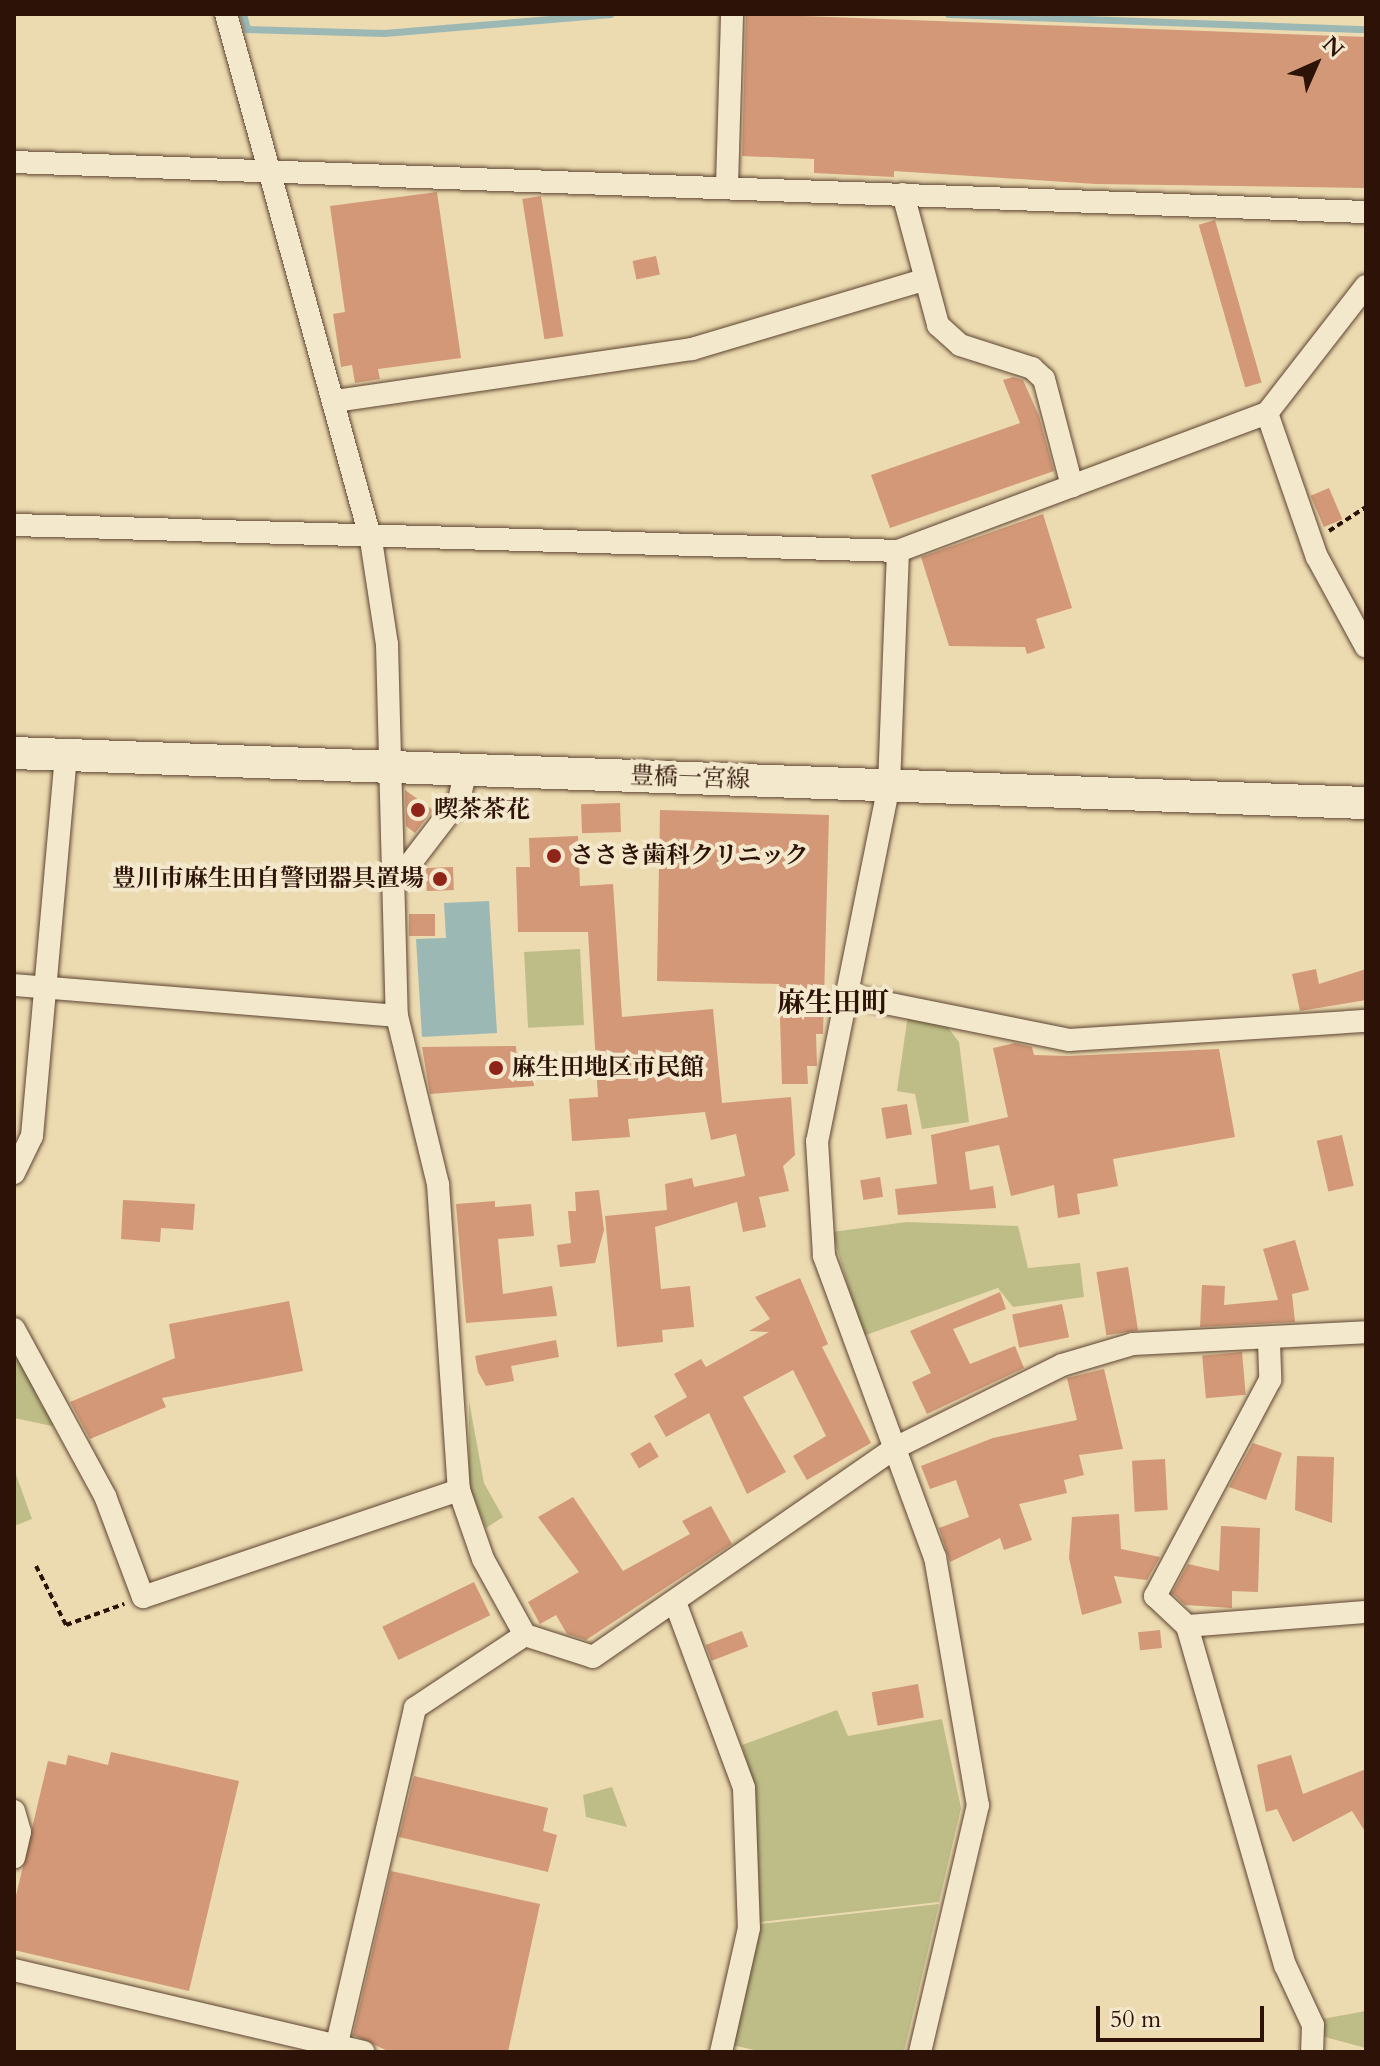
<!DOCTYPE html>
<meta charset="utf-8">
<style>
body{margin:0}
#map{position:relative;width:1380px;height:2066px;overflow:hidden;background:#ecdab0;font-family:Cardo,"Noto Serif JP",serif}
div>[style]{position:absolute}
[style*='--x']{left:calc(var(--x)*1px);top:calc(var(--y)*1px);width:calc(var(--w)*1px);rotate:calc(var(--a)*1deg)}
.green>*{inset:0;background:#bebd87;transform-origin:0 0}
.water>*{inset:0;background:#9cb8b5}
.stream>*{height:7px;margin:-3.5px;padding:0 3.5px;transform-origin:3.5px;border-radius:3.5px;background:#9cb8b5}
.building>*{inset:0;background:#d29877;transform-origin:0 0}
.path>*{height:4px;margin-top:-2px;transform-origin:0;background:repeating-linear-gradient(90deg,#2d1307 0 6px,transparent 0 10px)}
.roads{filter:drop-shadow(0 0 2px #5d4531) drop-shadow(0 0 2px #5d4531)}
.minor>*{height:22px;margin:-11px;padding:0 11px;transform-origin:11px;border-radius:11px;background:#f3e7cc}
.secondary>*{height:32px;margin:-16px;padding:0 16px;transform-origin:16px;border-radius:16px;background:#f3e7cc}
.dots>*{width:22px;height:22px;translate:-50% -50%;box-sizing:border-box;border:4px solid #f3e7cc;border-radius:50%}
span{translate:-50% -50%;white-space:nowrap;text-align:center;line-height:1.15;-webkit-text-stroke:8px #f3e7cc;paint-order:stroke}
.street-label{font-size:24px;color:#2d1307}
.poi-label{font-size:24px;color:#2d1307;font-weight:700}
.left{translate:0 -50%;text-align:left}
.right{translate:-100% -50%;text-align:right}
.quarter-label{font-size:28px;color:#2d1307;font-weight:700}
.frame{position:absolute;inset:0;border:16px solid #2d1307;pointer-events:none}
.north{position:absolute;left:1276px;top:24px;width:80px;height:80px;-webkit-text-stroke:6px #f3e7cc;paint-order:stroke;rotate:45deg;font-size:22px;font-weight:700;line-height:32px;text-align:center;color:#2d1307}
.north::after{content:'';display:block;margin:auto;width:28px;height:36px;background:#2d1307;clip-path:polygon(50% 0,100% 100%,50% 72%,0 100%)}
.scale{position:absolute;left:1096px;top:2006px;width:168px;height:36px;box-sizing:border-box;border:4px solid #2d1307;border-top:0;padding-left:10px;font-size:24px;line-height:28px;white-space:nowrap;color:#2d1307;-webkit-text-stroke:6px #f3e7cc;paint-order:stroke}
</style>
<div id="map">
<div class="green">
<div style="left:580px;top:949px;width:76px;height:56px;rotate:87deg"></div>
<div style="clip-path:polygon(908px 1015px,943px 1021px,959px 1042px,969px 1122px,922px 1129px,915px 1094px,897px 1091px)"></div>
<div style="clip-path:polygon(907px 1222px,1018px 1226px,1028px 1268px,1080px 1263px,1084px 1297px,1013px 1307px,998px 1288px,863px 1336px,832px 1232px)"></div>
<div style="clip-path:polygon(14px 1346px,42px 1406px,57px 1422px,52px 1426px,14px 1418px)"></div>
<div style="clip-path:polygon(469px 1401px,484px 1483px,503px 1517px,486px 1528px,469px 1487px)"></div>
<div style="clip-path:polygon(14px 1469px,32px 1519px,14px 1526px)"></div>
<div style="clip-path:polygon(837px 1710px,848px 1736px,942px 1719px,961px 1808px,939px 1902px,760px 1922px,755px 1788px,742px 1745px)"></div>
<div style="clip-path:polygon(612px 1787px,627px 1827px,586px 1817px,583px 1795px)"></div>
<div style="clip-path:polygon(939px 1904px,904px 2052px,763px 2052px,732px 2045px,760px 1924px)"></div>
<div style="clip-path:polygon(1366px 2011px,1366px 2048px,1325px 2037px,1322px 2019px)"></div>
</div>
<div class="water">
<div style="clip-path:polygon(489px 901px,497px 1033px,422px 1037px,416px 939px,446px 938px,444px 903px)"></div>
</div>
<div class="stream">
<div style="--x:243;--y:14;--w:16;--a:75"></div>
<div style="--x:247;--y:29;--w:137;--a:1.7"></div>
<div style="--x:384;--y:33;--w:227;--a:-4.8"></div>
<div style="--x:948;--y:14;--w:418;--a:2.1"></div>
</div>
<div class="building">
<div style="clip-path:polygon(746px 14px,1366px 37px,1366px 188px,1096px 184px,894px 171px,894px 177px,814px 173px,814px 159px,742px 156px)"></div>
<div style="clip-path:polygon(437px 192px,461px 358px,378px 369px,380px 379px,355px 383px,352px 365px,341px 367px,333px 314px,345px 312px,330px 206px)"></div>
<div style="left:541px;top:196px;width:142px;height:19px;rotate:81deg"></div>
<div style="left:1215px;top:220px;width:169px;height:17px;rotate:74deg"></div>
<div style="left:656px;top:256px;width:19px;height:24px;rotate:78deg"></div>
<div style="clip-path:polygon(1013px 377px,1023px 380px,1039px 416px,1054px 471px,890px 528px,871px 475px,1020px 423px,1003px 380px)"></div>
<div style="left:1329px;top:488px;width:34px;height:20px;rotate:67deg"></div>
<div style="clip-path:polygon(1043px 514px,1072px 608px,1036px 619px,1045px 648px,1027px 654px,1025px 647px,949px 646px,921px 557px)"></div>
<div style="clip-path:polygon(405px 790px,433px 810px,415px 833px,406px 826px)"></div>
<div style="left:620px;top:803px;width:29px;height:39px;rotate:88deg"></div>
<div style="clip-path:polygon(660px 810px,829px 815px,823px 1034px,816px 1034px,817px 1066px,807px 1066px,808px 1084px,782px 1084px,779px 984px,657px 981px)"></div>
<div style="clip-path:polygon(578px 836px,580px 886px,613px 884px,622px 1017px,713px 1009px,722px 1103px,791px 1097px,795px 1155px,783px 1166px,789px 1191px,759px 1197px,766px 1227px,743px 1232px,737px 1202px,655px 1227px,661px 1289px,690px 1286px,694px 1327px,662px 1330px,663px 1342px,617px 1347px,605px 1216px,667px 1210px,665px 1184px,692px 1178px,694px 1187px,745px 1176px,736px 1134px,711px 1140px,705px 1112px,628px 1119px,630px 1137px,572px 1141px,569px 1099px,598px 1097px,588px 932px,518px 932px,516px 867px,530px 867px,529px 838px)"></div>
<div style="left:453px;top:867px;width:23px;height:27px;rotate:88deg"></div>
<div style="left:409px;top:914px;width:26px;height:22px"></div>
<div style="clip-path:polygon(1316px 969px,1319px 984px,1366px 969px,1366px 1000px,1300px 1011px,1292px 974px)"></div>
<div style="clip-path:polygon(1015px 1043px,1032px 1047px,1034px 1055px,1068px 1056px,1219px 1049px,1235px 1137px,1113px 1159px,1118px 1186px,1077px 1194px,1080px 1214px,1058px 1218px,1054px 1185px,1011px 1196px,999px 1145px,965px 1152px,970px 1190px,993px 1186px,996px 1208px,898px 1215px,895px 1189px,937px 1184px,931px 1135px,1008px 1117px,993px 1048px)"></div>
<div style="clip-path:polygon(516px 1046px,517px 1062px,532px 1060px,534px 1086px,430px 1094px,422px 1047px)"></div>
<div style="left:907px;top:1104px;width:31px;height:26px;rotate:81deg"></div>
<div style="left:1342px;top:1135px;width:52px;height:26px;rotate:77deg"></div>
<div style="left:880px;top:1177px;width:20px;height:20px;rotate:81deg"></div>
<div style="clip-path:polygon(599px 1190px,604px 1230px,595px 1263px,560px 1267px,557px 1245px,571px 1243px,568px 1211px,576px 1211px,575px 1192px)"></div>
<div style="clip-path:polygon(123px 1200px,195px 1204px,193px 1230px,161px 1228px,160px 1242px,121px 1239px)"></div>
<div style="clip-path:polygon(495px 1201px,495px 1207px,531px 1204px,534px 1236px,498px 1239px,503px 1294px,552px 1286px,557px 1316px,466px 1323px,456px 1204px)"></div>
<div style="clip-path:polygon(1295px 1240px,1309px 1290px,1292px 1294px,1295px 1322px,1200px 1327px,1202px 1285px,1225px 1286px,1224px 1305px,1278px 1300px,1263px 1249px)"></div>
<div style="left:1128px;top:1267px;width:64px;height:32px;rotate:81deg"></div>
<div style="clip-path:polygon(800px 1278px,828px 1344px,822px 1347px,871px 1443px,807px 1480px,793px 1456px,826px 1436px,793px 1370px,743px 1397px,786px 1472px,747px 1494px,709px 1413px,666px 1437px,654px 1416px,687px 1397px,674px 1374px,701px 1359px,706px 1367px,769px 1332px,749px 1331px,770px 1319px,755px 1297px)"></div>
<div style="clip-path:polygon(1000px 1292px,1006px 1309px,953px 1329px,970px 1364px,1015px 1346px,1024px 1368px,927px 1414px,912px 1382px,931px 1373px,910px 1331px)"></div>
<div style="clip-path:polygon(289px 1301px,303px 1371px,162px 1398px,166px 1407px,90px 1439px,70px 1402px,175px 1358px,169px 1324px)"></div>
<div style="left:1062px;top:1304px;width:34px;height:51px;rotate:78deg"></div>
<div style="clip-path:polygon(556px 1340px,559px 1357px,511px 1366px,514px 1381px,486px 1386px,478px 1372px,475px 1356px)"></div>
<div style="left:1242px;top:1352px;width:43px;height:40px;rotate:85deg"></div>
<div style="clip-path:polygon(1104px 1369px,1123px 1449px,1079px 1455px,1084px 1475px,1064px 1480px,1067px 1493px,1019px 1504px,1032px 1540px,1004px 1550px,1000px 1538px,950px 1562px,939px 1528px,969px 1517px,956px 1480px,930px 1489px,921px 1466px,993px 1438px,1077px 1420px,1067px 1378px)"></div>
<div style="left:650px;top:1442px;width:17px;height:23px;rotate:59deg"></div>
<div style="clip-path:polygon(1253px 1443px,1282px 1453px,1266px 1500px,1229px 1487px)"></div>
<div style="clip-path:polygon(1297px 1456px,1334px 1457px,1332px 1523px,1295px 1510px)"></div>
<div style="left:1165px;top:1459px;width:51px;height:33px;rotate:87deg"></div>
<div style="clip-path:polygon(573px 1497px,623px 1571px,690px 1534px,682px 1521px,711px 1506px,732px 1544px,586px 1640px,567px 1634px,556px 1615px,540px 1624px,528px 1602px,579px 1572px,538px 1517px)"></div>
<div style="clip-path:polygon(1119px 1514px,1121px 1549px,1160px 1557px,1147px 1580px,1114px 1576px,1122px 1603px,1082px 1615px,1069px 1558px,1072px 1517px)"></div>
<div style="clip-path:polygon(1221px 1526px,1260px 1528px,1258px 1592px,1232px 1591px,1232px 1608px,1185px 1605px,1172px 1593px,1188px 1564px,1219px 1571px)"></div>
<div style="left:474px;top:1582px;width:37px;height:102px;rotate:64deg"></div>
<div style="left:1160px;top:1630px;width:18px;height:22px;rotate:84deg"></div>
<div style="left:742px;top:1631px;width:17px;height:39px;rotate:69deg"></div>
<div style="left:918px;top:1684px;width:34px;height:47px;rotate:80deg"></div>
<div style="clip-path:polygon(111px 1752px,239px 1781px,189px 1991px,14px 1950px,14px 1904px,48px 1761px,66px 1765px,68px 1755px,108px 1765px)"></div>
<div style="clip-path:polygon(1291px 1755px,1303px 1794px,1366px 1769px,1366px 1833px,1352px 1811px,1293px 1842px,1277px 1809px,1266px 1812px,1257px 1765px)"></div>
<div style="clip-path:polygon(414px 1776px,548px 1808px,543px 1831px,557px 1835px,548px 1872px,399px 1837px)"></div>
<div style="clip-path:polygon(391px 1871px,540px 1904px,508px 2052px,390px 2052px,353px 2035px)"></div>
</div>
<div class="path">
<div style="--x:1329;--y:531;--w:44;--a:-33"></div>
<div style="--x:36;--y:1566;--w:66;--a:63"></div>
<div style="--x:66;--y:1625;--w:62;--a:-19.9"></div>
</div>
<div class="roads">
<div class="minor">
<div style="--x:226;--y:14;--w:546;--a:74.59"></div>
<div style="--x:371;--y:540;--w:105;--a:81.3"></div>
<div style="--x:387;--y:644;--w:372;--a:88.5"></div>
<div style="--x:397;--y:1016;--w:173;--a:76.3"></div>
<div style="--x:438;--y:1184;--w:307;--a:86.1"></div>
<div style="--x:459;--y:1490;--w:73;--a:70.8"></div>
<div style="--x:483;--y:1559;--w:87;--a:61.1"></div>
<div style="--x:525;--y:1635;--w:71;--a:17.9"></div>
<div style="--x:593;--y:1657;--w:365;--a:-34.7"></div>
<div style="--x:893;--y:1449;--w:189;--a:-26.4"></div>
<div style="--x:1062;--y:1365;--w:74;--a:-16.5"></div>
<div style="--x:1133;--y:1344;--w:233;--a:-2.9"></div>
<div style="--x:14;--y:162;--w:1353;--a:2.12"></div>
<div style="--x:727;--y:185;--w:171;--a:-88.3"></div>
<div style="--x:903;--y:194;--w:136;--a:75"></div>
<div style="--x:938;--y:325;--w:30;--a:42"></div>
<div style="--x:960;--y:345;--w:76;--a:17.7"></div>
<div style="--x:1032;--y:368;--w:16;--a:43"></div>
<div style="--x:1044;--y:379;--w:111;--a:75.3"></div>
<div style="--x:335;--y:401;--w:361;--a:-8.3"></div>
<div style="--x:692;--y:349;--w:241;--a:-16.6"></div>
<div style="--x:1267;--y:413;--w:152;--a:70.9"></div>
<div style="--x:1317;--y:557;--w:102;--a:61.4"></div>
<div style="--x:14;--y:525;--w:884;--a:1.68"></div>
<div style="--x:898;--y:551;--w:394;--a:-20.5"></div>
<div style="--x:1267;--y:413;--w:161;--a:-52.1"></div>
<div style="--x:898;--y:551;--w:234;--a:92.2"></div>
<div style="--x:889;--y:785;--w:363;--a:101.4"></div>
<div style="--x:817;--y:1141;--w:115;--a:86.5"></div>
<div style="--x:824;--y:1256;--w:321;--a:69.8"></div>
<div style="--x:935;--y:1557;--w:252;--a:80.2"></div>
<div style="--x:978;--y:1805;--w:254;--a:103.2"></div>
<div style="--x:393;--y:886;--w:108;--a:-52.5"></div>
<div style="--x:459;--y:800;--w:31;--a:-77"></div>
<div style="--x:14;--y:985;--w:384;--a:4.6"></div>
<div style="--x:846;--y:995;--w:227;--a:11.4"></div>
<div style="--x:1069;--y:1040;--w:298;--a:-3.7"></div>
<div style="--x:14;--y:1173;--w:41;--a:-64.1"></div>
<div style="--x:32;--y:1136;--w:380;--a:-84.9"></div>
<div style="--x:14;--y:1329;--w:190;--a:61.4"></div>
<div style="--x:105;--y:1496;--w:108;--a:69.4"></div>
<div style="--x:143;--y:1597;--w:334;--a:-18.7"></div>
<div style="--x:1269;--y:1342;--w:38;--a:88"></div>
<div style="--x:1270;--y:1380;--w:245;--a:118"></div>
<div style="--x:1155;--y:1596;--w:44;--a:43.2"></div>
<div style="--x:1187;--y:1626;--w:353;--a:73.9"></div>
<div style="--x:1285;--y:1965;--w:66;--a:65"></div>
<div style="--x:1313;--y:2025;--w:27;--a:92"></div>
<div style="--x:675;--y:1602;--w:198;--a:69.6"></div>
<div style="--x:744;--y:1788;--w:140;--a:88"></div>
<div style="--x:749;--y:1928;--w:127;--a:102.7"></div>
<div style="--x:1187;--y:1626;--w:180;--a:-4.5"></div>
<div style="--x:14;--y:1811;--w:22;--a:74"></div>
<div style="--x:20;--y:1832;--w:26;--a:103"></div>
<div style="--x:14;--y:1970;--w:359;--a:13.2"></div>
<div style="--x:335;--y:2052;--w:353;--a:-76.9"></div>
<div style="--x:415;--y:1708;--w:132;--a:-33.6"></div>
</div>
<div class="secondary">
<div style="--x:14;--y:753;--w:1353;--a:2.12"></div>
</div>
</div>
<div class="dots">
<div style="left:418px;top:810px;background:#8f2418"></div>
<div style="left:554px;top:856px;background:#8f2418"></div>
<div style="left:440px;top:879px;background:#8f2418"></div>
<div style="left:496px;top:1068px;background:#8f2418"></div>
</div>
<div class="street-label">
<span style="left:690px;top:778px;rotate:2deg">豊橋一宮線</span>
</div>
<div class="poi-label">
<span class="left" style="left:434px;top:810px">喫茶茶花</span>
<span class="left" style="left:570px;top:856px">ささき歯科クリニック</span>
<span class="right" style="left:424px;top:879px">豊川市麻生田自警団器具置場</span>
<span class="left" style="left:512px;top:1068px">麻生田地区市民館</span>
</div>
<div class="quarter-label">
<span style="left:833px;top:1003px">麻生田町</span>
</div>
<div class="frame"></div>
<div class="north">N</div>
<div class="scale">50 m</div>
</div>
